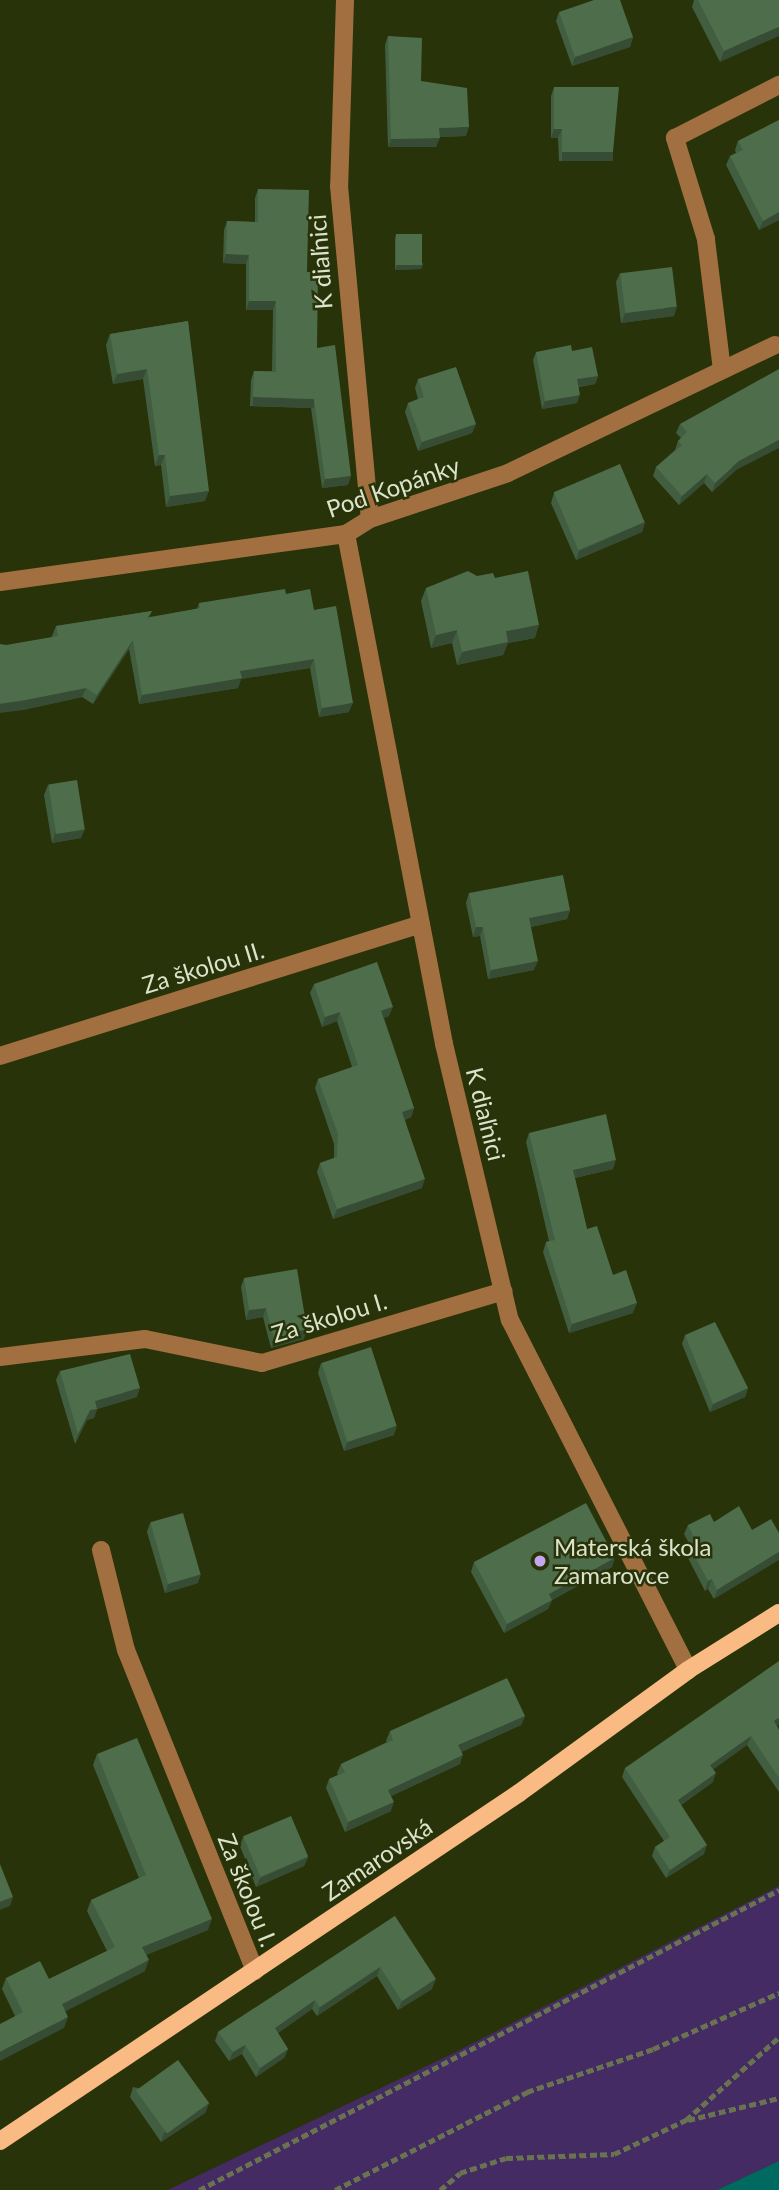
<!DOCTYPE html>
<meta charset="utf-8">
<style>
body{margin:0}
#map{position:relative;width:779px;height:2190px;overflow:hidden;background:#283309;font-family:Lato,sans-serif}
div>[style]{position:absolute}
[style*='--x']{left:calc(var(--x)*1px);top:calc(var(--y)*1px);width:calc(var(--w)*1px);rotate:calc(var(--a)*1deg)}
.green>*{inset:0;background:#452b63}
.water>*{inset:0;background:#006a60}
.path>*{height:4.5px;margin-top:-2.25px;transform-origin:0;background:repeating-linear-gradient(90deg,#697350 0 7px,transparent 0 10.5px)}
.minor>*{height:18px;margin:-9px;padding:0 9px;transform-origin:9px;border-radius:9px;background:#a27040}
.major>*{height:18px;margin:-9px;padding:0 9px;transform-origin:9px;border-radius:9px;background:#f9bb83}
.wall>*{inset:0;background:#425e40}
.shaded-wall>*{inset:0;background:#364c34;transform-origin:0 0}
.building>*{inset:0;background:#4d6d4b;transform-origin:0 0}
.dots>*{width:19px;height:19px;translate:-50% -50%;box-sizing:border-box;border:4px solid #283309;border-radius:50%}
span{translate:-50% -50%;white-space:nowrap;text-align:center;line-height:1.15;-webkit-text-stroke:5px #283309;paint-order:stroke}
.street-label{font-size:24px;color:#dbe3cc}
.poi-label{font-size:24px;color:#dbe3cc}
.left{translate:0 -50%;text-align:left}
</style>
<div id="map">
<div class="green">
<div style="clip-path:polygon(779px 1886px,779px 2161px,717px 2190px,168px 2190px,454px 2053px)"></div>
</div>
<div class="water">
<div style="clip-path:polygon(779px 2161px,779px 2190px,717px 2190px)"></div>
</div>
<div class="path">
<div style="--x:688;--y:2120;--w:94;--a:-13.6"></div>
<div style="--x:199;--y:2190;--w:653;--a:-27.35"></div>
<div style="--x:335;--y:2190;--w:216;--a:-27"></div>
<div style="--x:527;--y:2092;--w:133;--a:-18.8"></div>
<div style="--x:653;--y:2049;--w:138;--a:-24"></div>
<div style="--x:440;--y:2190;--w:26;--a:-40"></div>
<div style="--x:460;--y:2173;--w:48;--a:-18.1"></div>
<div style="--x:506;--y:2158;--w:108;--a:-2.1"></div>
<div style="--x:614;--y:2154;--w:80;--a:-25.3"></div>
<div style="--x:686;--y:2120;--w:125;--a:-41.7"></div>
</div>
<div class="minor">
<div style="--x:345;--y:0;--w:186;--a:91.8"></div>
<div style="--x:339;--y:186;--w:334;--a:84.7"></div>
<div style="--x:722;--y:370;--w:132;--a:-97"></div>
<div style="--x:706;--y:239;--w:106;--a:-107.1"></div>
<div style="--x:675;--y:138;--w:117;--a:-27"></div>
<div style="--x:346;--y:534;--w:519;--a:79.12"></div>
<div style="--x:444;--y:1044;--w:284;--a:76.6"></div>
<div style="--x:510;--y:1320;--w:393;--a:63"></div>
<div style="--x:0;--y:582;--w:349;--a:-7.9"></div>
<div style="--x:346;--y:534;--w:28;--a:-32"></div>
<div style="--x:370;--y:519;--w:145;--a:-18.4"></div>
<div style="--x:508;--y:473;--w:296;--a:-25.6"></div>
<div style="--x:0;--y:1056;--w:441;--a:-17.4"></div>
<div style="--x:0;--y:1357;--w:146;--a:-7.1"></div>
<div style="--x:145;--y:1339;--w:119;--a:11.6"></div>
<div style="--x:262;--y:1363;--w:252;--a:-16.6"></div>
<div style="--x:101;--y:1550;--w:103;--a:76"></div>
<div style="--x:126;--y:1650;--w:346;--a:68.1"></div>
</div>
<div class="major">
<div style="--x:0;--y:2141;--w:625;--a:-33.84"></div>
<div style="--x:519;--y:1793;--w:209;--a:-36"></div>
<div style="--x:688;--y:1670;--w:107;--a:-32.1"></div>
</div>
<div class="wall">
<div style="clip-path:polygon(694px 0,779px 0,720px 62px,692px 7px)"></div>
<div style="clip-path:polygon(559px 12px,633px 37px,630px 47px,572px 66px,556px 21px)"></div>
<div style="clip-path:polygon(388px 36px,421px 81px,466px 136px,439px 137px,436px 147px,388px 147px,385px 45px)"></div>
<div style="clip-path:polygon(554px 87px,613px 152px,610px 161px,559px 161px,558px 138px,551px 138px,551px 96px)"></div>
<div style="clip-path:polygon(779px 120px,779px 220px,759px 230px,726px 165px,730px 156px,736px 153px,735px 150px,738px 141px)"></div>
<div style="clip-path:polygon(258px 189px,307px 272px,317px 348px,348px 485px,322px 488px,311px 408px,250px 406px,251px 380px,254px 371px,272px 371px,273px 310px,246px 310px,246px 264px,223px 263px,224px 230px,227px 221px,255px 222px,255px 198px)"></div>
<div style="clip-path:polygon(396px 234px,423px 264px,421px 269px,395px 270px,395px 239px)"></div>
<div style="clip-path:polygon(620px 273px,674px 316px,621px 323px,616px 282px)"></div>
<div style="clip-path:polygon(188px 321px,205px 501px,166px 507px,161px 465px,155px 466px,143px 379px,113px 384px,106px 345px,110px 334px)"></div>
<div style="clip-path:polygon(572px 351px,598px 376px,595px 384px,579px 387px,577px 403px,542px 409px,533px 360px,536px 352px)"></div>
<div style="clip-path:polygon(418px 379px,476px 424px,472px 433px,418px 451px,405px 412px,408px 403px,418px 399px,415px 388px)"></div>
<div style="clip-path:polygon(680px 424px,736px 470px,712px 492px,704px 483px,679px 505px,653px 476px,656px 467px,675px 450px,678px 441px,681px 438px,676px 433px)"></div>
<div style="clip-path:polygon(554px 493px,645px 522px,642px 532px,576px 560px,551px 503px)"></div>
<div style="clip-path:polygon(477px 576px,495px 578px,535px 638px,508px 643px,503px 655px,457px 665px,452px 643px,431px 648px,421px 601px,426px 588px)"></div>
<div style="clip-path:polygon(286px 594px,314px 610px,349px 712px,319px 717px,310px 668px,241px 679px,238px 688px,139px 704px,129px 649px,93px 704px,82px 697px,23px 710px,56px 626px,152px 611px,149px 617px,197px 609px,199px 603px)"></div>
<div style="clip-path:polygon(48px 785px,81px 838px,52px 843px,44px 795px)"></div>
<div style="clip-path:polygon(469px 893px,570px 910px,567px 919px,531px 927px,534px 970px,488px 979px,480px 936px,473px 937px,466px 903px)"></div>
<div style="clip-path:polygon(314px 984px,389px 1016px,384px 1018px,414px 1108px,411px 1117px,405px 1120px,422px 1188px,333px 1219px,317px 1172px,320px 1163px,334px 1158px,334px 1144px,315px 1088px,318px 1079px,352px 1067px,337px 1021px,322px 1027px,310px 993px)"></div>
<div style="clip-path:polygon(529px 1133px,613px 1169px,575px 1178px,587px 1229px,633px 1313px,569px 1333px,543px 1252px,546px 1242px,549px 1241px,526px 1142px)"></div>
<div style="clip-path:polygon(244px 1278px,304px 1339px,271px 1348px,263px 1317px,246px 1320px,241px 1287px)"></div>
<div style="clip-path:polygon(685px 1335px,748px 1388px,745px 1397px,710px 1412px,682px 1344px)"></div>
<div style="clip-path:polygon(321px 1363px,394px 1435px,344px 1451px,318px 1373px)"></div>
<div style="clip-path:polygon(60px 1371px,137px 1397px,97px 1409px,94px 1418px,87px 1420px,75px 1444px,56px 1380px)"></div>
<div style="clip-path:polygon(714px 1522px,752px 1530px,714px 1599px,708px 1589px,705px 1591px,687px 1556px,691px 1547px,684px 1534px,688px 1525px)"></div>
<div style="clip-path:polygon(150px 1523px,198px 1583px,165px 1593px,147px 1532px)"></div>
<div style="clip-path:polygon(474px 1562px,612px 1567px,552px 1600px,548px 1609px,504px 1633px,471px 1572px)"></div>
<div style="clip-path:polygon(525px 1716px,521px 1725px,461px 1752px,460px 1764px,391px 1796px,391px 1811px,345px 1832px,326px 1788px,329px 1779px,338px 1775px,337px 1773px,341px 1764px,387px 1742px,386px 1741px,390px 1731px)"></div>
<div style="clip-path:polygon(777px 1726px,779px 1730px,779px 1792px,747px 1745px,713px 1769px,713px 1782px,681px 1805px,704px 1854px,666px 1878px,652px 1856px,655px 1847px,664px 1841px,622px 1777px,625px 1768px)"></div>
<div style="clip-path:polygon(97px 1754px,208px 1930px,146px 1955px,145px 1971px,65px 2011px,64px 2028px,15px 2016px,2px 1989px,6px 1978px,49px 1979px,107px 1951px,87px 1911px,91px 1900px,139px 1878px,93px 1765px)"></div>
<div style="clip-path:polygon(243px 1837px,308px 1857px,304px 1866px,256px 1887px,240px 1846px)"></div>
<div style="clip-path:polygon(395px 1916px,432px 1989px,398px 2010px,377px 1976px,317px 2016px,312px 2009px,278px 2033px,288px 2049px,284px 2058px,256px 2077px,242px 2054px,229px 2061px,215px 2041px,218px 2032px)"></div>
<div style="clip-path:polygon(133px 2087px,209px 2103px,205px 2113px,161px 2142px,130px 2097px)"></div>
</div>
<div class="shaded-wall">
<div style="clip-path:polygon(779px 27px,779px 36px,720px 62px,724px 51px)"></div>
<div style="clip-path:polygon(633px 37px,630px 47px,572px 66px,575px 57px)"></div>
<div style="clip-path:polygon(469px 127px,466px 136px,436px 137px,439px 128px)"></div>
<div style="clip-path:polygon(554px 129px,562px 129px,558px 138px,551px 138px)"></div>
<div style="clip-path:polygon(440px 138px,436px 147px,388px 147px,391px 139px)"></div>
<div style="left:562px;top:152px;width:51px;height:9px"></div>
<div style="clip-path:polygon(779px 212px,779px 220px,759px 230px,763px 221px)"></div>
<div style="clip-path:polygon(226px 254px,249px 255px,246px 264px,223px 263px)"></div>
<div style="clip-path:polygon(423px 264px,421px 269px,395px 270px,397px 265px)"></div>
<div style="clip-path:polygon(249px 301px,276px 301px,273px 310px,246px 310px)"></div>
<div style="clip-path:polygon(677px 307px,674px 316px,621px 323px,625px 313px)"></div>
<div style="clip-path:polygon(147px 369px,143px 379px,113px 384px,117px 374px)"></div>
<div style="clip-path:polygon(598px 376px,595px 384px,574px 387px,577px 379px)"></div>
<div style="clip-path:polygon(580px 395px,577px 403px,542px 409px,545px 401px)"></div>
<div style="left:253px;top:397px;width:61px;height:9px;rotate:2deg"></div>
<div style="clip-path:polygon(476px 424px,472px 433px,418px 451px,422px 442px)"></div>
<div style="clip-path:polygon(779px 440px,779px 448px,736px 470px,712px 492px,715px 483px,739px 461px)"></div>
<div style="clip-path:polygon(159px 455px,165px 455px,161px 465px,155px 466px)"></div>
<div style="clip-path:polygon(707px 474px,704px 483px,679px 505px,682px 496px)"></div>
<div style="clip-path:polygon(351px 476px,348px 485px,322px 488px,325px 479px)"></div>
<div style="clip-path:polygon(209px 491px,205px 501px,166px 507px,170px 496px)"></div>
<div style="clip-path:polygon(645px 522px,642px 532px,576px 560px,579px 551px)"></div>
<div style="clip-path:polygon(539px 625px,535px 638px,508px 643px,503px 655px,457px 665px,462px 652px,506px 631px)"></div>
<div style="clip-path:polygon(457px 630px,452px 643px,431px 648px,436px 635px)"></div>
<div style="clip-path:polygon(133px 640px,129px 649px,93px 704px,97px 695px)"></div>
<div style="clip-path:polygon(314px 659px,310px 668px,241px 679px,238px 688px,139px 704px,142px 695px,240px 671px)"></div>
<div style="clip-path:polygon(86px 688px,82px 697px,23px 710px,0 713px,0 704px)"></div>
<div style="clip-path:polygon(353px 703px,349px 712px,319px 717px,322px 708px)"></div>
<div style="clip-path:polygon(85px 829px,81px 838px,52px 843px,55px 833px)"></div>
<div style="clip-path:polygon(570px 910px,567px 919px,526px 928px,529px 918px)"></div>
<div style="clip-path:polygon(476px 927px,483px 927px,480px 936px,473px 937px)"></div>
<div style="clip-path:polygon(538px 961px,534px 970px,488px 979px,491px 970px)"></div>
<div style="clip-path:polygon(393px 1007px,389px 1016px,378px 1021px,381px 1011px)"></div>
<div style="clip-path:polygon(340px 1012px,337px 1021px,322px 1027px,325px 1017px)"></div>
<div style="clip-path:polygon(414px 1108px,411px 1117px,399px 1122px,402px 1112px)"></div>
<div style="clip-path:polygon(616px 1160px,613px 1169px,570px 1179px,573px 1170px)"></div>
<div style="clip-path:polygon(425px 1179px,422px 1188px,333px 1219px,337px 1209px)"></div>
<div style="clip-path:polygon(637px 1303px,633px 1313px,569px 1333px,572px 1324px)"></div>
<div style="clip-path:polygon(266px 1308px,263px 1317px,246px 1320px,249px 1310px)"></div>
<div style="clip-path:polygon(307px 1329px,304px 1339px,271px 1348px,274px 1339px)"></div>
<div style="clip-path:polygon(140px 1388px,137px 1397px,97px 1409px,94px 1418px,87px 1420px,75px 1444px,78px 1434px,95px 1401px)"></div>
<div style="clip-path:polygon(748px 1388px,745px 1397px,710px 1412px,713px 1404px)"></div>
<div style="clip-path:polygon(397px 1426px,394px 1435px,344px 1451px,347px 1442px)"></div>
<div style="clip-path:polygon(779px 1552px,779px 1560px,714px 1599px,717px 1590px)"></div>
<div style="clip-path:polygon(615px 1558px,612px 1567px,545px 1603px,549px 1594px)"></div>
<div style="clip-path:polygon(201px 1574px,198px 1583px,165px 1593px,168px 1584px)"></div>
<div style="clip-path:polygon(712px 1579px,708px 1589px,705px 1591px,708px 1581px)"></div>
<div style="clip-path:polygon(552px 1600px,548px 1609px,504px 1633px,507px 1624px)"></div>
<div style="clip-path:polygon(525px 1716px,521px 1725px,455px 1755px,458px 1745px)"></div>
<div style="clip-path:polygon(779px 1718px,779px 1725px,770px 1730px,774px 1721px)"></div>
<div style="clip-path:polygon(751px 1736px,747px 1745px,707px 1774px,710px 1765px)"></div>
<div style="clip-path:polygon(463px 1755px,460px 1764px,385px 1799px,388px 1790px)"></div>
<div style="clip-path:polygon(716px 1773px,713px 1782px,674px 1809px,678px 1800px)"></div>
<div style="clip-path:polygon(394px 1802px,391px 1811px,345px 1832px,348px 1822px)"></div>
<div style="clip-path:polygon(707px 1845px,704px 1854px,666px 1878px,670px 1870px)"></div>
<div style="clip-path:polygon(308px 1857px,304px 1866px,256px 1887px,260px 1878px)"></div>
<div style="clip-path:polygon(13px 1897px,10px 1906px,0 1910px,0 1902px)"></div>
<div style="clip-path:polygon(212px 1919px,208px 1930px,138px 1958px,142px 1947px)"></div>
<div style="clip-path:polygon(149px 1960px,145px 1971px,58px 2015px,62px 2004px)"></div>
<div style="clip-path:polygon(380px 1967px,377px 1976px,317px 2016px,320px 2007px)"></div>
<div style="clip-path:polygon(436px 1979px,432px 1989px,398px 2010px,402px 2001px)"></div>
<div style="clip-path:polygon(315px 2000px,312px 2009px,271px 2038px,275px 2028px)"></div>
<div style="clip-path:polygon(68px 2017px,64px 2028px,0 2061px,0 2052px)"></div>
<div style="clip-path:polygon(245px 2045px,242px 2054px,229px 2061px,233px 2052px)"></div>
<div style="clip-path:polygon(288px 2049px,284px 2058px,256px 2077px,260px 2068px)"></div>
<div style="clip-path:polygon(209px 2103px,205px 2113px,161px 2142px,164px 2133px)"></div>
</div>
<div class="building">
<div style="clip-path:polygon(594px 0,620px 0,633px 37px,575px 57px,559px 12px)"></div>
<div style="clip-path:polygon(698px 0,779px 0,779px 27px,724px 51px)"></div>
<div style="clip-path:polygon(388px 36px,422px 38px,421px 81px,467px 88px,469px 127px,439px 128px,440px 138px,391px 139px)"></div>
<div style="clip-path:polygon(554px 87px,619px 87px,613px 152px,562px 152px,562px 129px,554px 129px)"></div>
<div style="clip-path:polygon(779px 120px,779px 212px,763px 221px,730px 156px,743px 150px,738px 141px)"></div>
<div style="clip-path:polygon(258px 189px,309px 190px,307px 272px,318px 272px,317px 348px,335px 345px,351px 476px,325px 479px,314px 399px,253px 397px,254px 371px,276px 372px,276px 301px,249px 301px,249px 255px,226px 254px,227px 221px,258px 222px)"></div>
<div style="left:396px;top:234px;width:26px;height:31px"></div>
<div style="left:672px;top:267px;width:40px;height:52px;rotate:83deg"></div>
<div style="clip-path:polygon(188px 321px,209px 491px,170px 496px,165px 455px,159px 455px,147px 369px,117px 374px,110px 334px)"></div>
<div style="clip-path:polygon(571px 345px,572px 351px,592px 347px,598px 376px,577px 379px,580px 395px,545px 401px,536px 352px)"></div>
<div style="clip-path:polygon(456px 367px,476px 424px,422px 442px,408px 403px,424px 397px,418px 379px)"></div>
<div style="clip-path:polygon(779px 369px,779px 440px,739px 461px,715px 483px,707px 474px,682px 496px,656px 467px,682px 445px,678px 441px,687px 432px,680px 424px)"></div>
<div style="left:620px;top:464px;width:63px;height:72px;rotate:67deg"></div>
<div style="clip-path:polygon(468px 571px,477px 576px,493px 573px,495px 578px,528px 571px,539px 625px,506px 631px,508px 642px,462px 652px,457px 630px,436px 635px,426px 588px)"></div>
<div style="clip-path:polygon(285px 589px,286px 594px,310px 589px,314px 610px,336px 606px,353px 703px,322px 708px,314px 659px,240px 671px,242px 678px,142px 695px,133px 640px,97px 695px,86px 688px,26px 700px,0 704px,0 644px,6px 645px,58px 636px,56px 626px,152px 611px,147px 618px,200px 608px,199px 603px)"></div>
<div style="left:77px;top:780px;width:50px;height:29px;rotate:81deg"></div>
<div style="clip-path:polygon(563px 875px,570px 910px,529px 918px,538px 961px,491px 970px,483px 927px,476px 927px,469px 893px)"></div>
<div style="clip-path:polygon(377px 962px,393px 1007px,381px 1011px,414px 1108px,402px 1112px,425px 1179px,337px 1209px,320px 1163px,337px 1157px,338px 1134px,318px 1079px,358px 1065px,340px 1012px,325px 1017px,314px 984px)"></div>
<div style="clip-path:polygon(606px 1114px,616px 1160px,573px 1170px,587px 1229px,597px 1226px,613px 1275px,626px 1270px,637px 1303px,572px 1324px,546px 1242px,555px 1240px,529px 1133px)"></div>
<div style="clip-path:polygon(297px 1269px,307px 1329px,274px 1339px,266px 1308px,249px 1310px,244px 1278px)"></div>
<div style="clip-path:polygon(715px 1322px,748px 1388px,713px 1404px,685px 1335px)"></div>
<div style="left:371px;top:1347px;width:83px;height:52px;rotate:72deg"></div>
<div style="clip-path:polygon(130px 1354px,140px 1388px,95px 1401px,97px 1409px,90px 1410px,78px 1434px,60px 1371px)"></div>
<div style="clip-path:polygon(586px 1503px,615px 1558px,549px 1594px,552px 1600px,507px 1624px,474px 1562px)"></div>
<div style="clip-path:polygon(739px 1506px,752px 1530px,771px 1519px,779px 1533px,779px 1552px,717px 1590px,712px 1579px,708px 1581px,690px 1547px,697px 1544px,688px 1525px,710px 1514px,714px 1522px)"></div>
<div style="left:183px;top:1513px;width:64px;height:34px;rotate:74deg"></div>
<div style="clip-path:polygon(779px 1661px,779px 1718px,774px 1721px,779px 1730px,779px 1778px,751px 1736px,710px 1765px,716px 1773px,678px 1800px,707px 1845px,670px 1870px,655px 1847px,670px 1837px,625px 1768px)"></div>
<div style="clip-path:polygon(507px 1678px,525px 1716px,458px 1745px,463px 1755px,388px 1790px,394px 1802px,348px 1822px,329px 1779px,345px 1772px,341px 1764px,393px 1740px,390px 1731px)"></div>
<div style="clip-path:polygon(137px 1738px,212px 1919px,142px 1947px,149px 1960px,62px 2004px,68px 2017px,0 2052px,0 2024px,23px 2012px,6px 1978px,40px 1961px,49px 1979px,115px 1947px,91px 1900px,146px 1875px,97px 1754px)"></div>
<div style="left:291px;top:1816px;width:44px;height:52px;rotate:67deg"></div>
<div style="clip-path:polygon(0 1864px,13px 1897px,0 1902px)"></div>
<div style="clip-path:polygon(395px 1916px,436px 1979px,402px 2001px,380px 1967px,320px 2007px,315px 2000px,275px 2028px,288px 2049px,260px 2068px,245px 2045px,233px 2052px,218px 2032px)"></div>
<div style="left:178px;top:2060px;width:53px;height:52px;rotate:54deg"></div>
</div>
<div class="dots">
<div style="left:540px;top:1561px;background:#c5a6f0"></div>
</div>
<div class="street-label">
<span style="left:320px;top:262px;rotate:-94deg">K diaľnici</span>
<span style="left:393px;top:487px;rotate:-19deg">Pod Kopánky</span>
<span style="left:203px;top:967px;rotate:-17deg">Za školou II.</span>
<span style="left:486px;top:1114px;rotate:76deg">K diaľnici</span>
<span style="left:329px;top:1317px;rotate:-17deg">Za školou I.</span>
<span style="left:377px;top:1859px;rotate:-34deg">Zamarovská</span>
<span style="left:248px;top:1890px;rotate:68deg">Za školou I.</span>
</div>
<div class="poi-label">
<span class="left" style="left:554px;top:1561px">Materská škola<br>Zamarovce</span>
</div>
</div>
